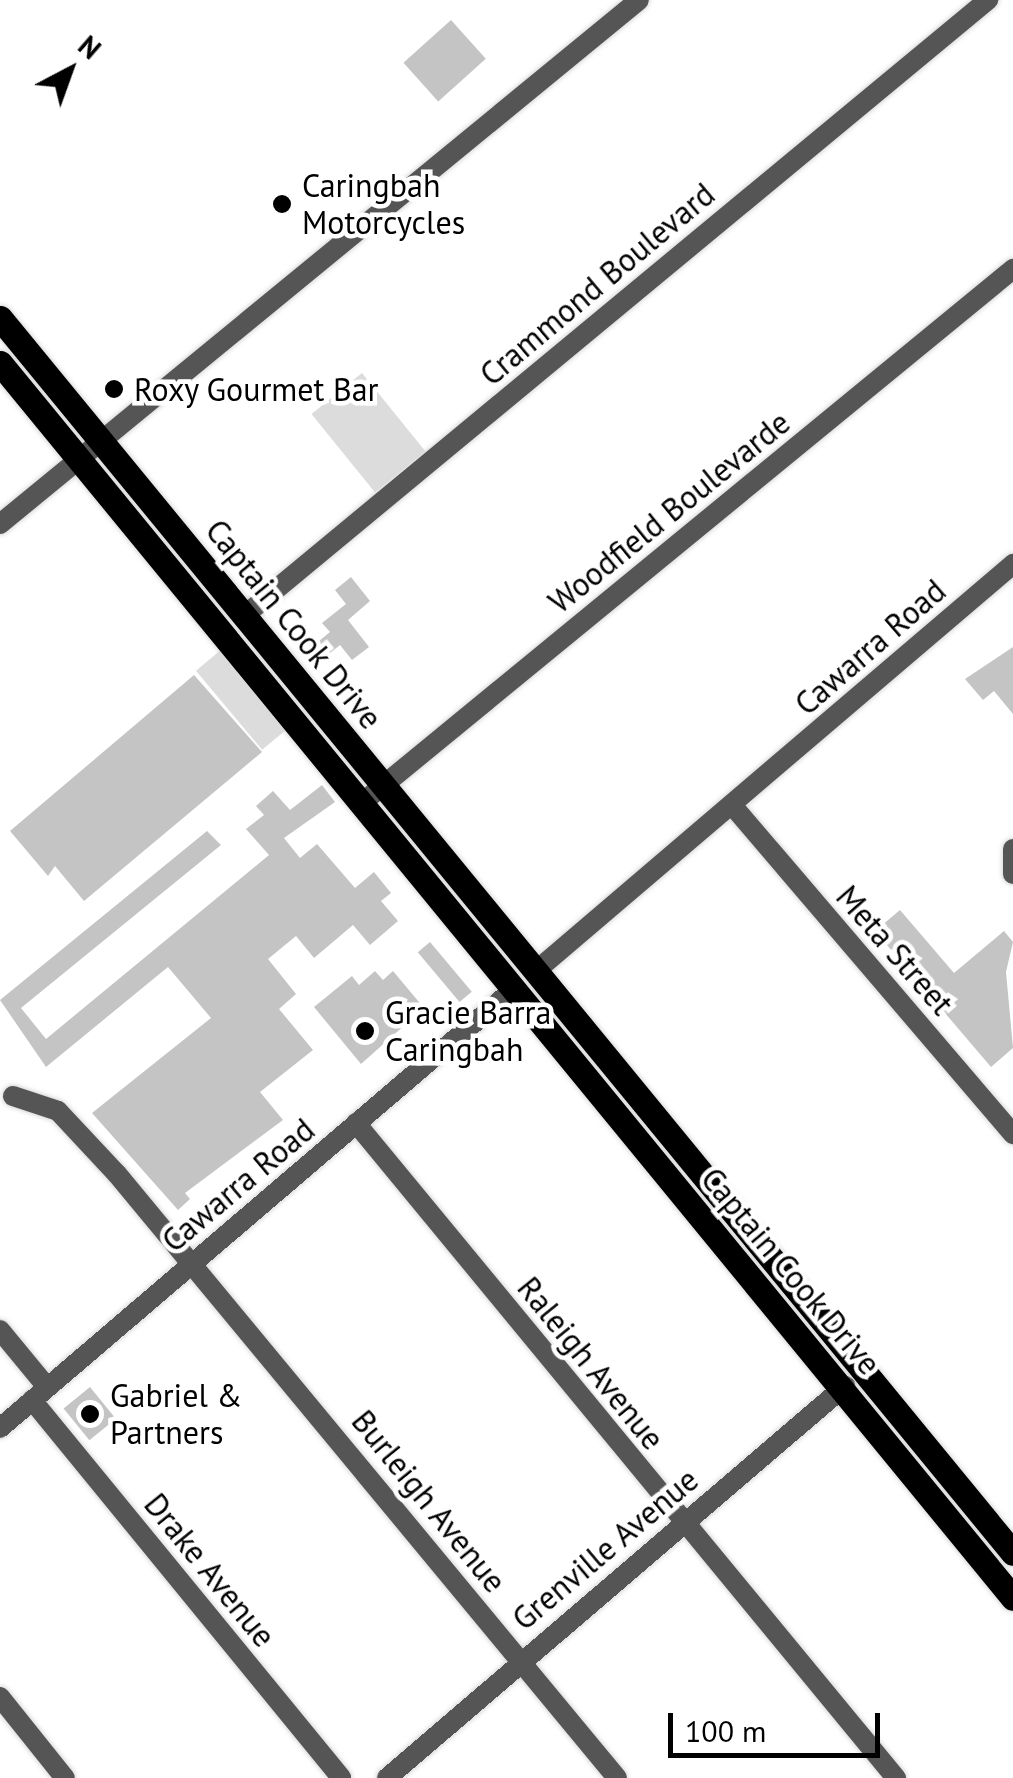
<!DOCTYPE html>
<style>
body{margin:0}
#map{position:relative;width:1013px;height:1778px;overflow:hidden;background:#fff;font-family:"PT Sans",sans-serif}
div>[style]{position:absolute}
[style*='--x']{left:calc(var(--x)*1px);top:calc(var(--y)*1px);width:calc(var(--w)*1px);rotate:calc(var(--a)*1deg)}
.green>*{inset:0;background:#dcdcdc;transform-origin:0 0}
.building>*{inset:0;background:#c4c4c4;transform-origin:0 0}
.roads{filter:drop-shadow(0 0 2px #dbdbdb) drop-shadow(0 0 2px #dbdbdb)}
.minor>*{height:20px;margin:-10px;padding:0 10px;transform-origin:10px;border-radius:10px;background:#555}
.major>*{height:25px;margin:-12.5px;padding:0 12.5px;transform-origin:12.5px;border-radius:12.5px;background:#000}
.dots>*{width:28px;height:28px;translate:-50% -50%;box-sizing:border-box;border:5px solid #fff;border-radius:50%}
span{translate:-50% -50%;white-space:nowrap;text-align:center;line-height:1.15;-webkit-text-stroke:9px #fff;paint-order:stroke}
.poi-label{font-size:32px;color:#000}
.left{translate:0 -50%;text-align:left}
.street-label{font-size:32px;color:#000}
.north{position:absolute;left:20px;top:20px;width:100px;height:100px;-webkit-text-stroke:8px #fff;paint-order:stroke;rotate:41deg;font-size:28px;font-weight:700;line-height:40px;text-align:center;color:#000}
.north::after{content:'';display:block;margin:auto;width:35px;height:45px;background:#000;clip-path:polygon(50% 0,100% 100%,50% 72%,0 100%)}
.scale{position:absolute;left:668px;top:1713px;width:212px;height:45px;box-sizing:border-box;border:5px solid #000;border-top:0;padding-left:12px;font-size:30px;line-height:35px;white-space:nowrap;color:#000;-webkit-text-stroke:8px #fff;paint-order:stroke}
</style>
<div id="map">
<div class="green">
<div style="left:362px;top:373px;width:101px;height:65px;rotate:51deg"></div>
<div style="left:222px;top:649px;width:103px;height:34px;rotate:50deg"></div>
</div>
<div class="building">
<div style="left:451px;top:20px;width:52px;height:64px;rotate:48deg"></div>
<div style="clip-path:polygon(351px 577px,370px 601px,348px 620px,369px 647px,352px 660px,340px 645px,318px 663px,308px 650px,330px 632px,322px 623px,346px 604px,335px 590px)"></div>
<div style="clip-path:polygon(1013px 647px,1013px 714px,994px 691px,983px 700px,965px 679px)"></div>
<div style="clip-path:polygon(194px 675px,262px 752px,84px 901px,55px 866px,48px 876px,10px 831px)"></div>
<div style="clip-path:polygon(322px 785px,335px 802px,284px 838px,300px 858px,317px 844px,355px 888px,374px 872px,391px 893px,381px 901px,398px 921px,370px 945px,353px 925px,314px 958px,296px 936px,268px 959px,296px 994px,279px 1009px,313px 1050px,260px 1092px,283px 1120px,185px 1193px,190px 1199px,178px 1210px,92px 1113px,211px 1018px,168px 967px,46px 1067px,0 1000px,207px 831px,221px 845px,21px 1008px,46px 1039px,269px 855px,246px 829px,264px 815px,256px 806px,273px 791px,290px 810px)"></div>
<div style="clip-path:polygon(900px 910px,954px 973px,1004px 931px,1013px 942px,1006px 972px,1013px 1048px,991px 1067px,875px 931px)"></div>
<div style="left:430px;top:942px;width:65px;height:16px;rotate:50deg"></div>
<div style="clip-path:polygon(375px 971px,383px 980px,393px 971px,424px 1008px,361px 1064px,314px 1007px,352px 976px,359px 985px)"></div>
<div style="left:90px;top:1387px;width:41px;height:34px;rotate:51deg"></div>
</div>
<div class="roads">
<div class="minor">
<div style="--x:0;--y:524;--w:826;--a:-39.35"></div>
<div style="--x:245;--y:615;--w:965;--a:-39.62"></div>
<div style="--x:363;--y:802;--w:841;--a:-39.35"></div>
<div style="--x:732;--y:805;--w:433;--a:49.5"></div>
<div style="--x:1013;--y:849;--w:25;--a:90"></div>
<div style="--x:537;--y:970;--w:626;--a:-40.46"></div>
<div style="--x:13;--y:1096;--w:47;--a:18.4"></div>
<div style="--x:58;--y:1111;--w:86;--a:46.9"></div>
<div style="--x:117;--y:1174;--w:784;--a:50.38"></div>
<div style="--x:356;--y:1123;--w:849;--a:50.5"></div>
<div style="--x:0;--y:1330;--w:74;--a:50.5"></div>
<div style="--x:32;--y:1400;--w:488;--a:50.7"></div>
<div style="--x:0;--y:1428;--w:677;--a:-40.51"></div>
<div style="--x:0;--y:1697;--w:104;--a:51.3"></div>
<div style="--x:387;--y:1778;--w:603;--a:-40.56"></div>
</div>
<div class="major">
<div style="--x:0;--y:318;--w:1597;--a:50.64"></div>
<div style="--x:0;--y:363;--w:1597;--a:50.64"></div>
</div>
</div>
<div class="dots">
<div style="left:282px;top:204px;background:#000"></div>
<div style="left:114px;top:389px;background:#000"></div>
<div style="left:365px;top:1031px;background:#000"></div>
<div style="left:90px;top:1414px;background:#000"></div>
</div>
<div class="poi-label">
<span class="left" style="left:302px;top:204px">Caringbah<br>Motorcycles</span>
<span class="left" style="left:134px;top:389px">Roxy Gourmet Bar</span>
<span class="left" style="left:385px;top:1031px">Gracie Barra<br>Caringbah</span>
<span class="left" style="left:110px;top:1414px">Gabriel &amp;<br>Partners</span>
</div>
<div class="street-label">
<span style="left:597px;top:284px;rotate:-40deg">Crammond Boulevard</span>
<span style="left:669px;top:512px;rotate:-39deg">Woodfield Boulevarde</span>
<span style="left:294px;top:624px;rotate:51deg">Captain Cook Drive</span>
<span style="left:870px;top:647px;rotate:-41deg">Cawarra Road</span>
<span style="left:895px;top:950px;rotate:49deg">Meta Street</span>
<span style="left:238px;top:1185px;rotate:-40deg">Cawarra Road</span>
<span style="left:791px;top:1271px;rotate:50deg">Captain Cook Drive</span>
<span style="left:591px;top:1363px;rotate:51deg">Raleigh Avenue</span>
<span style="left:429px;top:1501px;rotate:51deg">Burleigh Avenue</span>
<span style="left:605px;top:1549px;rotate:-40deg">Grenville Avenue</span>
<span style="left:210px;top:1570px;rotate:51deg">Drake Avenue</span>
</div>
<div class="north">N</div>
<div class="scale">100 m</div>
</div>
